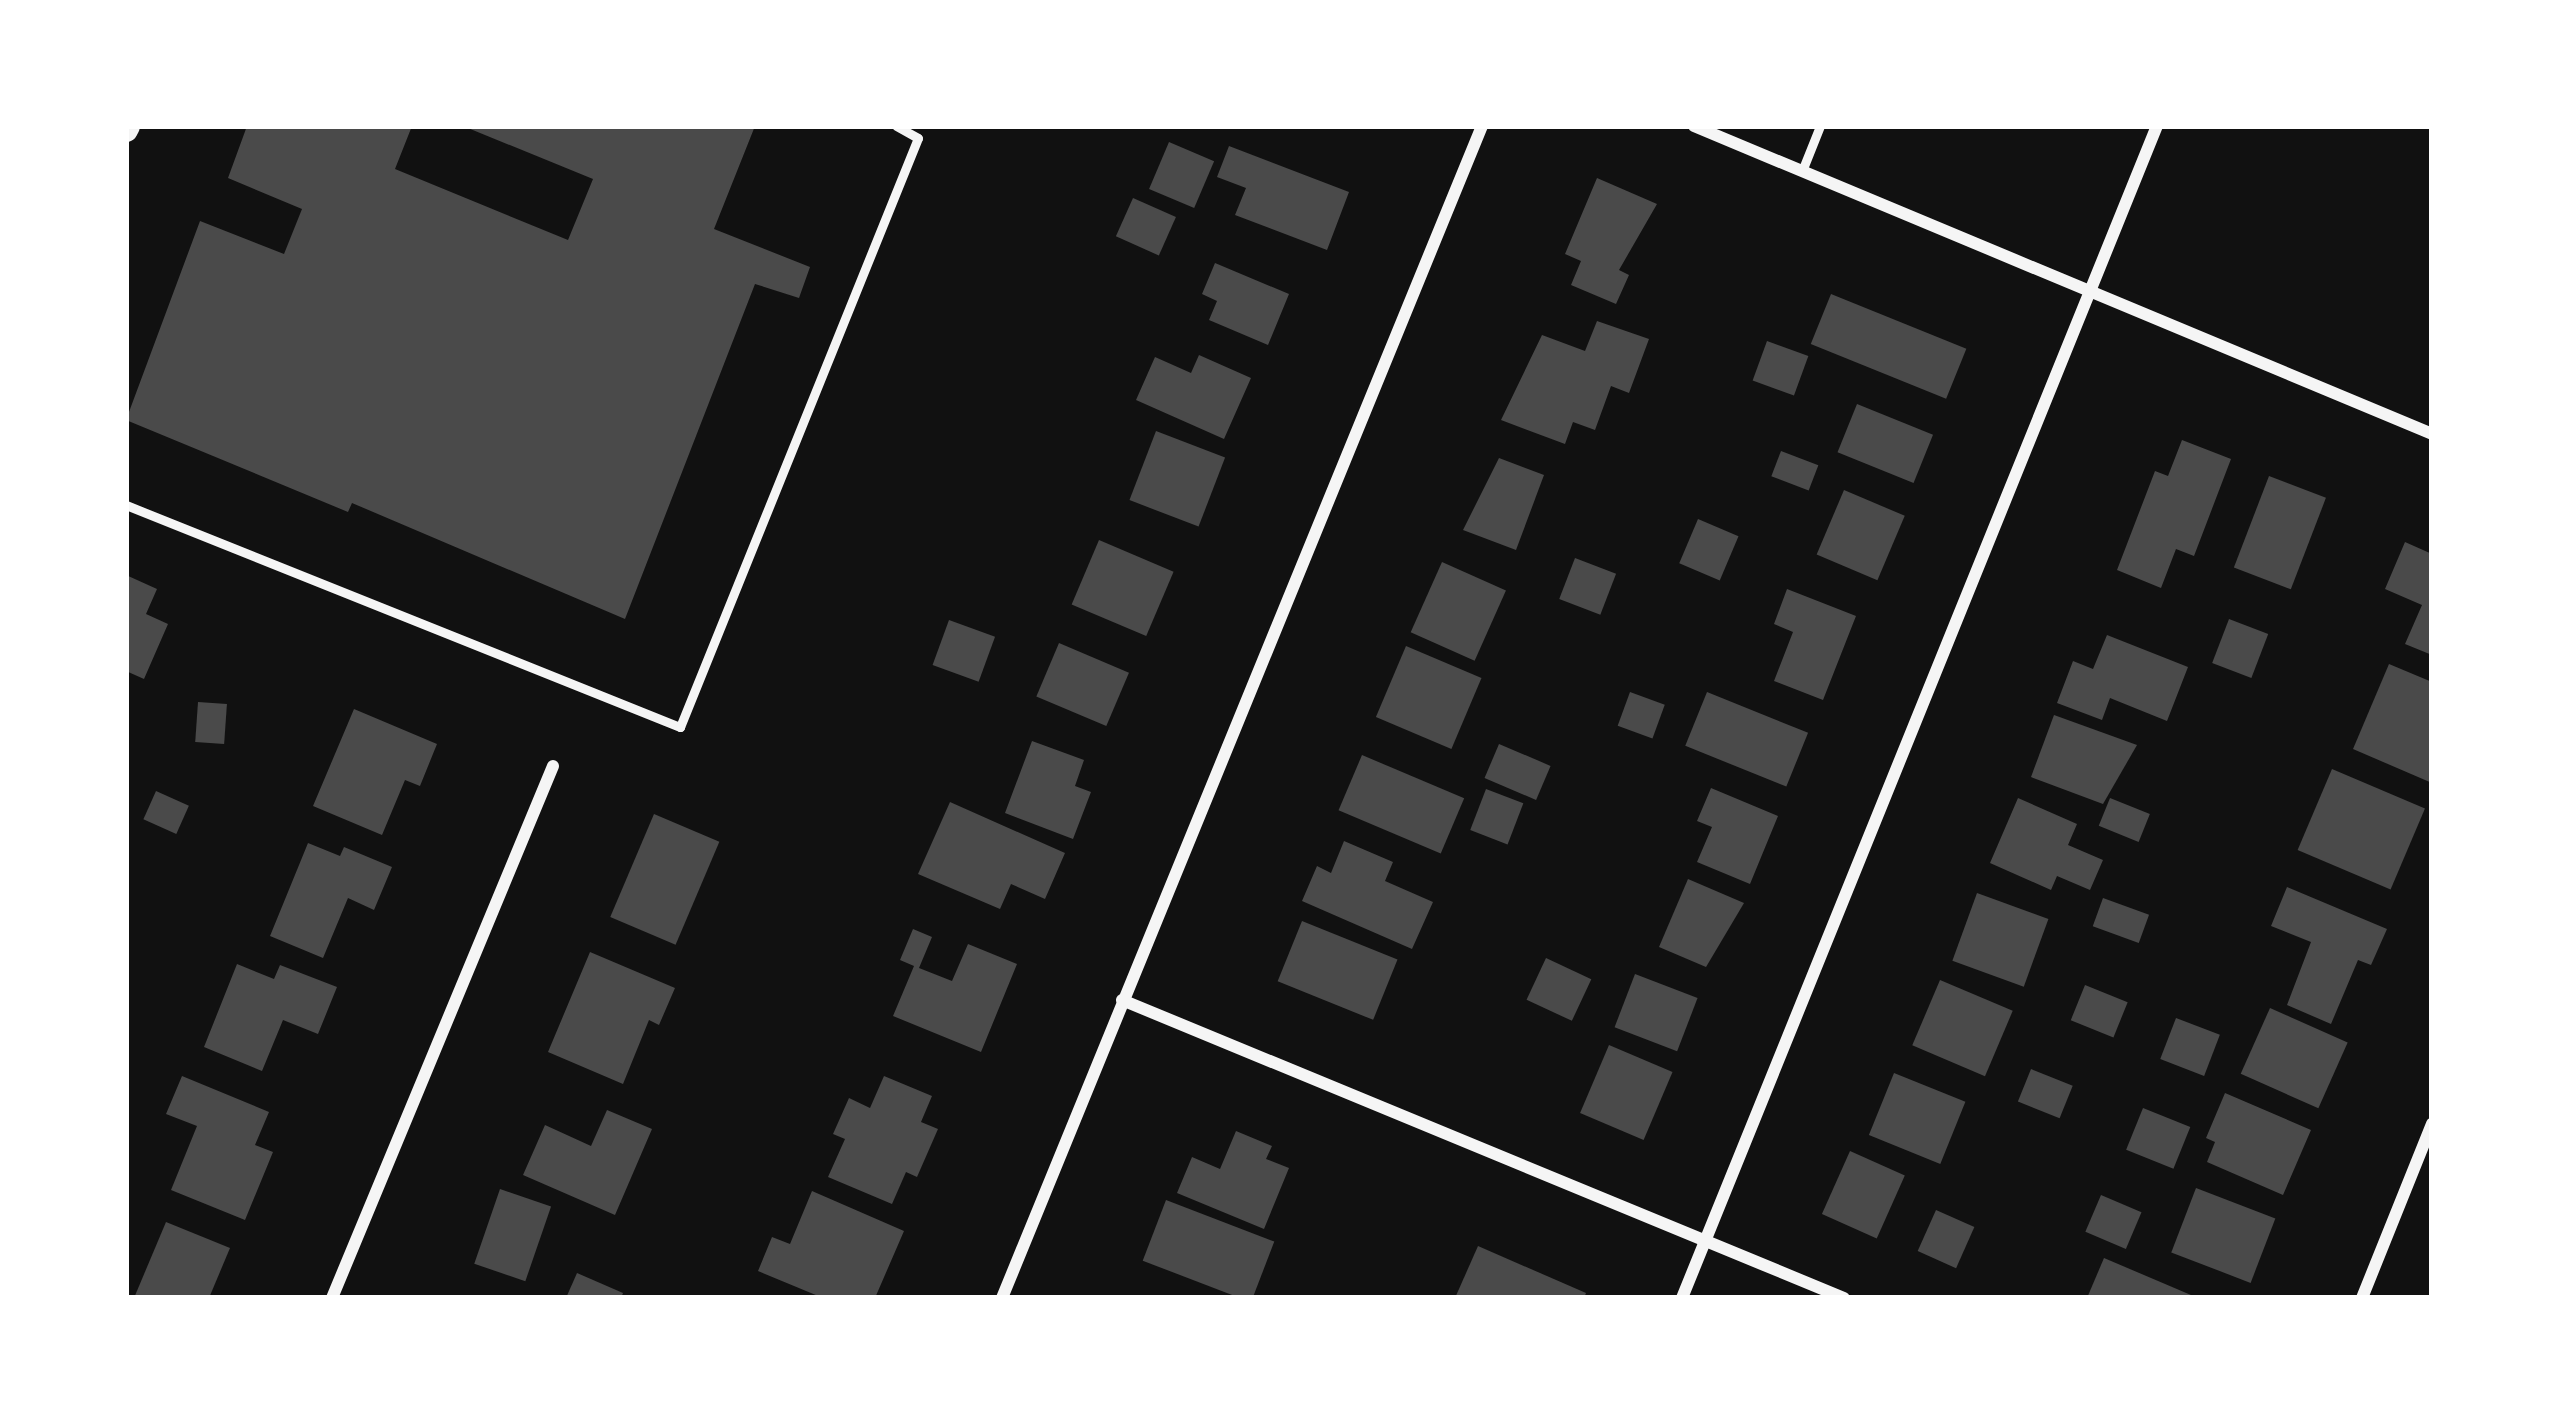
<!DOCTYPE html>
<style>
body{margin:0}
#map{position:relative;width:2558px;height:1424px;overflow:hidden;background:#111;font-family:"Roboto Condensed",sans-serif}
div>[style]{position:absolute}
[style*='--x']{left:calc(var(--x)*1px);top:calc(var(--y)*1px);width:calc(var(--w)*1px);rotate:calc(var(--a)*1deg)}
.building>*{inset:0;background:#4a4a4a;transform-origin:0 0}
.service>*{height:9px;margin:-4.5px;padding:0 4.5px;transform-origin:4.5px;border-radius:4.5px;background:#f5f5f5}
.minor>*{height:12px;margin:-6px;padding:0 6px;transform-origin:6px;border-radius:6px;background:#f5f5f5}
.secondary>*{height:24px;margin:-12px;padding:0 12px;transform-origin:12px;border-radius:12px;background:#f5f5f5}
span{translate:-50% -50%;white-space:nowrap;text-align:center;line-height:1.15;-webkit-text-stroke:12px #fff;paint-order:stroke}
.frame{position:absolute;inset:0;border:129px solid #fff;pointer-events:none}
</style>
<div id="map">
<div class="building">
<div style="clip-path:polygon(247px 126px,412px 126px,395px 169px,568px 240px,593px 179px,463px 126px,755px 126px,714px 229px,810px 267px,799px 298px,755px 284px,625px 619px,352px 503px,348px 512px,126px 420px,200px 221px,284px 254px,302px 209px,228px 178px)"></div>
<div style="left:1169px;top:142px;width:49px;height:51px;rotate:23deg"></div>
<div style="clip-path:polygon(1229px 146px,1349px 192px,1327px 250px,1235px 215px,1246px 188px,1217px 177px)"></div>
<div style="clip-path:polygon(1597px 178px,1657px 204px,1619px 270px,1629px 275px,1616px 304px,1571px 285px,1581px 261px,1565px 254px)"></div>
<div style="left:1133px;top:198px;width:47px;height:42px;rotate:24deg"></div>
<div style="clip-path:polygon(1215px 263px,1289px 294px,1268px 345px,1209px 320px,1217px 301px,1202px 294px)"></div>
<div style="left:1831px;top:294px;width:146px;height:54px;rotate:22deg"></div>
<div style="clip-path:polygon(1597px 321px,1649px 339px,1629px 393px,1611px 386px,1595px 430px,1573px 422px,1565px 444px,1501px 420px,1542px 335px,1585px 351px)"></div>
<div style="left:1767px;top:341px;width:44px;height:42px;rotate:20deg"></div>
<div style="clip-path:polygon(1199px 355px,1251px 378px,1224px 439px,1136px 400px,1155px 357px,1191px 373px)"></div>
<div style="left:1857px;top:404px;width:82px;height:52px;rotate:22deg"></div>
<div style="left:1156px;top:431px;width:74px;height:74px;rotate:21deg"></div>
<div style="clip-path:polygon(2182px 440px,2231px 459px,2194px 556px,2176px 549px,2161px 588px,2117px 570px,2155px 471px,2168px 476px)"></div>
<div style="left:1781px;top:451px;width:40px;height:27px;rotate:21deg"></div>
<div style="clip-path:polygon(1499px 458px,1544px 475px,1516px 550px,1463px 530px)"></div>
<div style="left:2269px;top:476px;width:61px;height:98px;rotate:21deg"></div>
<div style="left:1844px;top:490px;width:66px;height:70px;rotate:23deg"></div>
<div style="left:1698px;top:519px;width:44px;height:48px;rotate:23deg"></div>
<div style="left:1099px;top:540px;width:81px;height:70px;rotate:23deg"></div>
<div style="clip-path:polygon(2405px 542px,2432px 554px,2432px 655px,2405px 644px,2422px 605px,2385px 589px)"></div>
<div style="left:1575px;top:558px;width:44px;height:44px;rotate:21deg"></div>
<div style="left:1442px;top:562px;width:70px;height:77px;rotate:24deg"></div>
<div style="clip-path:polygon(126px 575px,157px 589px,146px 614px,168px 624px,144px 679px,126px 671px)"></div>
<div style="clip-path:polygon(1787px 589px,1856px 616px,1823px 700px,1774px 681px,1793px 632px,1774px 624px)"></div>
<div style="left:2229px;top:619px;width:42px;height:47px;rotate:21deg"></div>
<div style="left:949px;top:620px;width:49px;height:48px;rotate:20deg"></div>
<div style="clip-path:polygon(2107px 635px,2188px 667px,2167px 721px,2110px 698px,2102px 720px,2057px 703px,2073px 661px,2093px 669px)"></div>
<div style="left:1059px;top:643px;width:76px;height:58px;rotate:23deg"></div>
<div style="left:1406px;top:646px;width:82px;height:77px;rotate:23deg"></div>
<div style="clip-path:polygon(2389px 664px,2432px 682px,2432px 783px,2353px 749px)"></div>
<div style="left:1630px;top:692px;width:37px;height:36px;rotate:20deg"></div>
<div style="left:1707px;top:692px;width:109px;height:58px;rotate:22deg"></div>
<div style="left:198px;top:702px;width:29px;height:40px;rotate:4deg"></div>
<div style="clip-path:polygon(354px 709px,437px 744px,420px 786px,405px 780px,382px 835px,313px 806px)"></div>
<div style="clip-path:polygon(2054px 715px,2137px 745px,2103px 804px,2031px 777px)"></div>
<div style="clip-path:polygon(1032px 741px,1084px 760px,1075px 786px,1091px 792px,1073px 839px,1005px 813px)"></div>
<div style="left:1499px;top:744px;width:56px;height:37px;rotate:23deg"></div>
<div style="left:1362px;top:755px;width:111px;height:60px;rotate:23deg"></div>
<div style="left:2332px;top:769px;width:101px;height:88px;rotate:23deg"></div>
<div style="clip-path:polygon(1711px 788px,1778px 816px,1750px 884px,1697px 862px,1712px 827px,1697px 821px)"></div>
<div style="left:1486px;top:789px;width:40px;height:44px;rotate:21deg"></div>
<div style="left:156px;top:791px;width:36px;height:31px;rotate:24deg"></div>
<div style="clip-path:polygon(2018px 798px,2077px 824px,2068px 845px,2103px 860px,2090px 890px,2057px 876px,2051px 890px,1990px 863px)"></div>
<div style="left:2110px;top:798px;width:43px;height:30px;rotate:22deg"></div>
<div style="clip-path:polygon(950px 802px,1065px 853px,1045px 899px,1011px 884px,1000px 909px,918px 874px)"></div>
<div style="left:654px;top:814px;width:71px;height:112px;rotate:23deg"></div>
<div style="clip-path:polygon(1344px 841px,1393px 862px,1385px 881px,1433px 902px,1412px 949px,1302px 901px,1317px 866px,1331px 873px)"></div>
<div style="clip-path:polygon(308px 843px,340px 856px,344px 847px,392px 867px,374px 910px,348px 898px,323px 958px,270px 936px)"></div>
<div style="clip-path:polygon(1688px 879px,1744px 903px,1706px 967px,1659px 947px)"></div>
<div style="clip-path:polygon(2287px 887px,2387px 929px,2371px 965px,2358px 960px,2331px 1024px,2287px 1005px,2311px 942px,2271px 926px)"></div>
<div style="left:1977px;top:893px;width:76px;height:72px;rotate:20deg"></div>
<div style="left:2103px;top:898px;width:49px;height:30px;rotate:20deg"></div>
<div style="left:1302px;top:921px;width:103px;height:65px;rotate:22deg"></div>
<div style="clip-path:polygon(913px 929px,932px 937px,919px 968px,952px 981px,968px 944px,1017px 964px,981px 1052px,893px 1016px,914px 966px,900px 960px)"></div>
<div style="clip-path:polygon(590px 952px,675px 988px,659px 1025px,649px 1020px,623px 1084px,548px 1052px)"></div>
<div style="left:1546px;top:958px;width:50px;height:46px;rotate:25deg"></div>
<div style="clip-path:polygon(237px 964px,274px 979px,280px 965px,337px 987px,318px 1034px,283px 1020px,262px 1071px,204px 1047px)"></div>
<div style="left:1635px;top:974px;width:67px;height:57px;rotate:21deg"></div>
<div style="left:1940px;top:980px;width:79px;height:71px;rotate:23deg"></div>
<div style="left:2085px;top:985px;width:46px;height:38px;rotate:22deg"></div>
<div style="left:2270px;top:1008px;width:85px;height:72px;rotate:24deg"></div>
<div style="left:2176px;top:1018px;width:47px;height:44px;rotate:21deg"></div>
<div style="left:1609px;top:1045px;width:69px;height:74px;rotate:23deg"></div>
<div style="left:2031px;top:1069px;width:45px;height:35px;rotate:22deg"></div>
<div style="left:1894px;top:1073px;width:77px;height:67px;rotate:22deg"></div>
<div style="clip-path:polygon(182px 1076px,269px 1112px,255px 1145px,273px 1152px,245px 1220px,171px 1190px,197px 1126px,166px 1114px)"></div>
<div style="clip-path:polygon(884px 1076px,932px 1096px,921px 1122px,938px 1129px,917px 1177px,906px 1172px,892px 1204px,828px 1177px,845px 1139px,833px 1134px,849px 1098px,870px 1108px)"></div>
<div style="clip-path:polygon(2225px 1093px,2311px 1130px,2283px 1195px,2207px 1162px,2215px 1142px,2206px 1138px)"></div>
<div style="left:2143px;top:1108px;width:51px;height:45px;rotate:22deg"></div>
<div style="clip-path:polygon(607px 1110px,652px 1129px,615px 1215px,523px 1175px,545px 1125px,591px 1146px)"></div>
<div style="clip-path:polygon(1236px 1131px,1272px 1146px,1266px 1159px,1289px 1168px,1264px 1229px,1177px 1193px,1192px 1157px,1220px 1169px)"></div>
<div style="left:1850px;top:1151px;width:60px;height:69px;rotate:24deg"></div>
<div style="left:2196px;top:1188px;width:85px;height:69px;rotate:21deg"></div>
<div style="left:500px;top:1189px;width:54px;height:79px;rotate:19deg"></div>
<div style="clip-path:polygon(812px 1191px,904px 1231px,875px 1298px,823px 1298px,758px 1271px,772px 1237px,790px 1244px)"></div>
<div style="left:2101px;top:1195px;width:44px;height:40px;rotate:23deg"></div>
<div style="left:1166px;top:1200px;width:116px;height:65px;rotate:21deg"></div>
<div style="left:1936px;top:1210px;width:42px;height:45px;rotate:24deg"></div>
<div style="clip-path:polygon(166px 1222px,230px 1248px,209px 1298px,134px 1298px)"></div>
<div style="clip-path:polygon(1478px 1246px,1586px 1293px,1584px 1298px,1455px 1298px)"></div>
<div style="clip-path:polygon(2104px 1258px,2198px 1298px,2087px 1298px)"></div>
<div style="clip-path:polygon(577px 1273px,623px 1293px,621px 1298px,566px 1298px)"></div>
</div>
<div class="service">
<div style="--x:1802;--y:171;--w:48;--a:-68.2"></div>
<div style="--x:126;--y:505;--w:597;--a:21.84"></div>
<div style="--x:680;--y:727;--w:635;--a:-68"></div>
<div style="--x:918;--y:138;--w:25;--a:-151"></div>
</div>
<div class="minor">
<div style="--x:1694;--y:126;--w:800;--a:22.65"></div>
<div style="--x:1122;--y:1000;--w:781;--a:22.43"></div>
<div style="--x:332;--y:1298;--w:576;--a:-67.44"></div>
<div style="--x:1002;--y:1298;--w:1266;--a:-67.73"></div>
<div style="--x:1682;--y:1298;--w:1265;--a:-67.94"></div>
<div style="--x:2362;--y:1298;--w:188;--a:-68.1"></div>
</div>
<div class="secondary">
<div style="--x:126;--y:130;--w:4;--a:-63"></div>
</div>
<div class="frame"></div>
</div>
